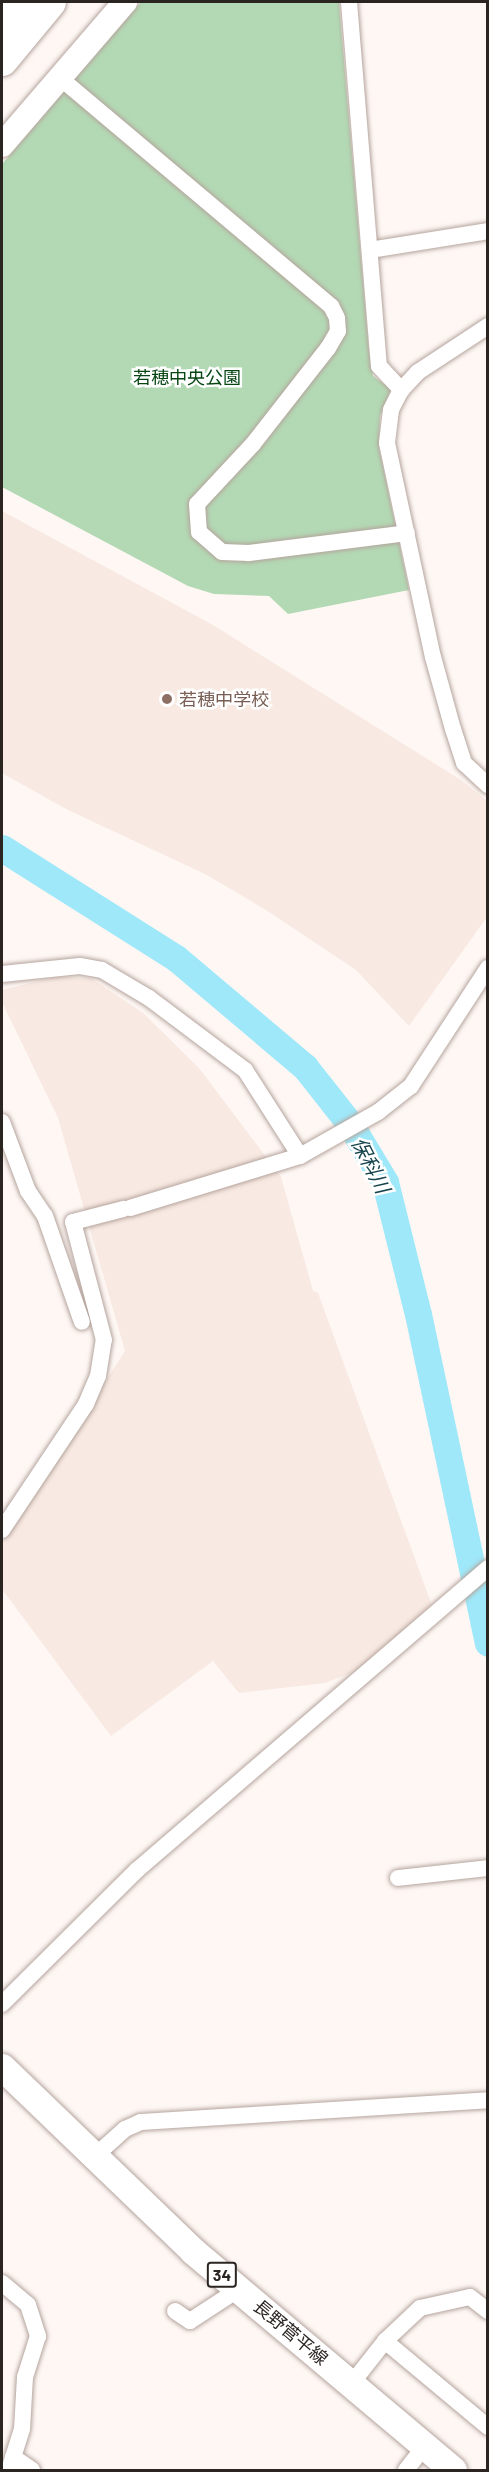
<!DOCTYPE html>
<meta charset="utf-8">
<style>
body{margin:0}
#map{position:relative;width:489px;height:2472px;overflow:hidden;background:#fef7f4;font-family:Barlow,"Noto Sans JP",sans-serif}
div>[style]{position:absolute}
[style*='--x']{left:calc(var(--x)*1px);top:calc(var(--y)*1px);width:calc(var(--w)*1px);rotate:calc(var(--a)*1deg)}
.built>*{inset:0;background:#f8e9e2}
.green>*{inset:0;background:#b3d9b4}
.river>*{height:27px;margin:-13.5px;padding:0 13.5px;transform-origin:13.5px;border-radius:13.5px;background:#9fe8f9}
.roads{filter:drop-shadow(0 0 2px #b5a49d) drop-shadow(0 0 2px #b5a49d)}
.street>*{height:16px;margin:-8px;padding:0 8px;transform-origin:8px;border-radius:8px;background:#fff}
.secondary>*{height:24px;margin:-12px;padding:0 12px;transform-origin:12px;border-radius:12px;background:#fff}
.primary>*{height:27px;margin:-13.5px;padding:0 13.5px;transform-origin:13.5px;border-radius:13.5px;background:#fff}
.highway>*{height:32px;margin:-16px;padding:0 16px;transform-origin:16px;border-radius:16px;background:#fff}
.dots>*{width:16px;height:16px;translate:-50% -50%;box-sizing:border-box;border:3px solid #fff;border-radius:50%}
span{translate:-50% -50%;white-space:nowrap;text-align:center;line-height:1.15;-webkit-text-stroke:5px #fff;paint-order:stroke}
.shield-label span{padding:2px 4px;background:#fff;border:2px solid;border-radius:4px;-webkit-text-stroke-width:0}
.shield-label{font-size:16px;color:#2b2522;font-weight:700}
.park-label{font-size:18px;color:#074613}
.education-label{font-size:18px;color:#785e54}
.left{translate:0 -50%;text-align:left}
.street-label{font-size:18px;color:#2b2522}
.water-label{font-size:20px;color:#17434c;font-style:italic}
.frame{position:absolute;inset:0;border:3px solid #2b2522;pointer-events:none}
</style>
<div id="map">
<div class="built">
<div style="clip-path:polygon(2px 511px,213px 625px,461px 780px,487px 801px,487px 917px,409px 1026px,356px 970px,266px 910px,205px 874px,68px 810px,2px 773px)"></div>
<div style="clip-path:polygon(55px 977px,91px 978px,143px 1013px,199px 1068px,281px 1177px,313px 1291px,318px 1293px,434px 1611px,380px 1662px,325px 1683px,239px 1693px,213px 1661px,111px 1736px,2px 1589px,2px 1543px,125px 1351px,58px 1118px,2px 1002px,2px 990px)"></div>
</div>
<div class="green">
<div style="clip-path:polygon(141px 2px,339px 2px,369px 351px,373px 376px,391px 389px,380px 416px,379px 447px,409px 590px,288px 614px,269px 596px,214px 594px,188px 586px,2px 487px,2px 164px)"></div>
</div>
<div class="river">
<div style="--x:2;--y:848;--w:206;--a:32.3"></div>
<div style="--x:176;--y:958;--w:169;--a:40.2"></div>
<div style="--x:305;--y:1067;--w:73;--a:51.7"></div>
<div style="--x:350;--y:1124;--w:68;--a:58.9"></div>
<div style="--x:385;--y:1182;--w:136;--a:76"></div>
<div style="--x:418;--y:1314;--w:336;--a:78"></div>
</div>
<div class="roads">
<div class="street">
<div style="--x:349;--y:2;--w:365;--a:85.3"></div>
<div style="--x:379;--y:366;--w:33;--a:47"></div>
<div style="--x:59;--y:77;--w:356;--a:40.1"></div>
<div style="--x:331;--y:306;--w:13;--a:63"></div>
<div style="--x:337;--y:318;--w:13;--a:86"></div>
<div style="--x:338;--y:331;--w:20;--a:120"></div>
<div style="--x:328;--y:348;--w:122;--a:128"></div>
<div style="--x:253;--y:444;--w:82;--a:133"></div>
<div style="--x:197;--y:504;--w:28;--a:86"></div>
<div style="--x:199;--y:532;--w:30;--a:41"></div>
<div style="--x:222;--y:552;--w:27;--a:2"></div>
<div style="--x:249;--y:553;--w:159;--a:-7.2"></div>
<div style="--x:370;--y:250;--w:120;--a:-9.1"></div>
<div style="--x:488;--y:326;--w:84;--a:146.7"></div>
<div style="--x:418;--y:372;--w:25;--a:133"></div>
<div style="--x:401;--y:390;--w:22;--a:117"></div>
<div style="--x:391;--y:410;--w:33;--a:97"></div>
<div style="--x:387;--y:443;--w:219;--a:77.9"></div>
<div style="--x:433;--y:657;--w:75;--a:74.5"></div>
<div style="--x:453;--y:729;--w:36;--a:72"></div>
<div style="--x:464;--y:763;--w:33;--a:43"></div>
<div style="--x:2;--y:974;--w:78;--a:-5.9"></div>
<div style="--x:80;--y:966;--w:22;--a:10"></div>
<div style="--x:102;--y:970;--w:55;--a:30.8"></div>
<div style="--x:149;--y:998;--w:120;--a:36.9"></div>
<div style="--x:245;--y:1070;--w:102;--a:57.4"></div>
<div style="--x:2;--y:1122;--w:74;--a:69.4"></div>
<div style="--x:28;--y:1191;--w:30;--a:56"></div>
<div style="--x:45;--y:1216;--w:112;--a:70.8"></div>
<div style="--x:130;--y:1208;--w:178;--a:-17"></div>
<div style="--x:300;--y:1156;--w:90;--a:-29.4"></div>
<div style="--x:378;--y:1112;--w:42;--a:-38.2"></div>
<div style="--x:411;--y:1086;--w:141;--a:-56.9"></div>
<div style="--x:2;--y:1530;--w:151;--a:-56.3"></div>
<div style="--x:86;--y:1404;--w:30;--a:-67"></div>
<div style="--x:98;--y:1376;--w:36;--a:-81"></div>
<div style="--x:104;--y:1340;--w:122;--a:-104.7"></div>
<div style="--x:73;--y:1222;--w:52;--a:-14.6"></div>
<div style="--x:398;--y:1878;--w:91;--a:-6.3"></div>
<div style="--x:2;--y:2004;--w:190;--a:-44.8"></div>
<div style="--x:137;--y:1870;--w:463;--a:-40.7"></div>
<div style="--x:95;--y:2156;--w:40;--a:-42"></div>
<div style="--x:125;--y:2129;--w:17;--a:-24"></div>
<div style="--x:141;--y:2122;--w:348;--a:-3.6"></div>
<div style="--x:2;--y:2283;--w:34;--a:40"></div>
<div style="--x:28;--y:2305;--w:33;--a:72"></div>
<div style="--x:38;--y:2336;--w:43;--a:107.6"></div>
<div style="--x:25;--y:2377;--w:52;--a:93.3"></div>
<div style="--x:22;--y:2429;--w:43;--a:107.6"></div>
<div style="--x:175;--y:2311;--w:18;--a:34"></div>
<div style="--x:190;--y:2321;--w:59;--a:-33.1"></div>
<div style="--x:385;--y:2341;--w:134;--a:39.9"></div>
<div style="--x:352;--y:2383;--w:53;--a:-51.8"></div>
<div style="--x:385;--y:2341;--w:48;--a:-43.3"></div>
<div style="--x:420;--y:2308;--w:51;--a:-12.4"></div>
<div style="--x:470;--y:2297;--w:23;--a:38"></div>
<div style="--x:13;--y:2457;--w:23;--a:34"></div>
<div style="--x:406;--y:2470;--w:29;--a:-52"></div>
</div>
<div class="secondary">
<div style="--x:2;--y:145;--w:189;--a:-49.3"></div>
</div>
<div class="primary">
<div style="--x:2;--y:2067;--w:265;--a:43.9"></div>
<div style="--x:193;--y:2251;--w:340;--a:40.1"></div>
</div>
<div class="highway">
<div style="--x:2;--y:19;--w:23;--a:-49"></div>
<div style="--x:2;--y:60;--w:75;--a:-50.4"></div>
</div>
</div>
<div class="dots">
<div style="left:167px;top:699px;background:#8d6e63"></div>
</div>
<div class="shield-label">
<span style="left:222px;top:2275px">34</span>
</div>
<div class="park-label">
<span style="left:187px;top:377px">若穂中央公園</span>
</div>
<div class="education-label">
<span class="left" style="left:179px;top:699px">若穂中学校</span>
</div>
<div class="street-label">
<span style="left:291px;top:2332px;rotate:40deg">長野菅平線</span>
</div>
<div class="water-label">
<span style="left:371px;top:1165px;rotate:63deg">保科川</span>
</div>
<div class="frame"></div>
</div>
